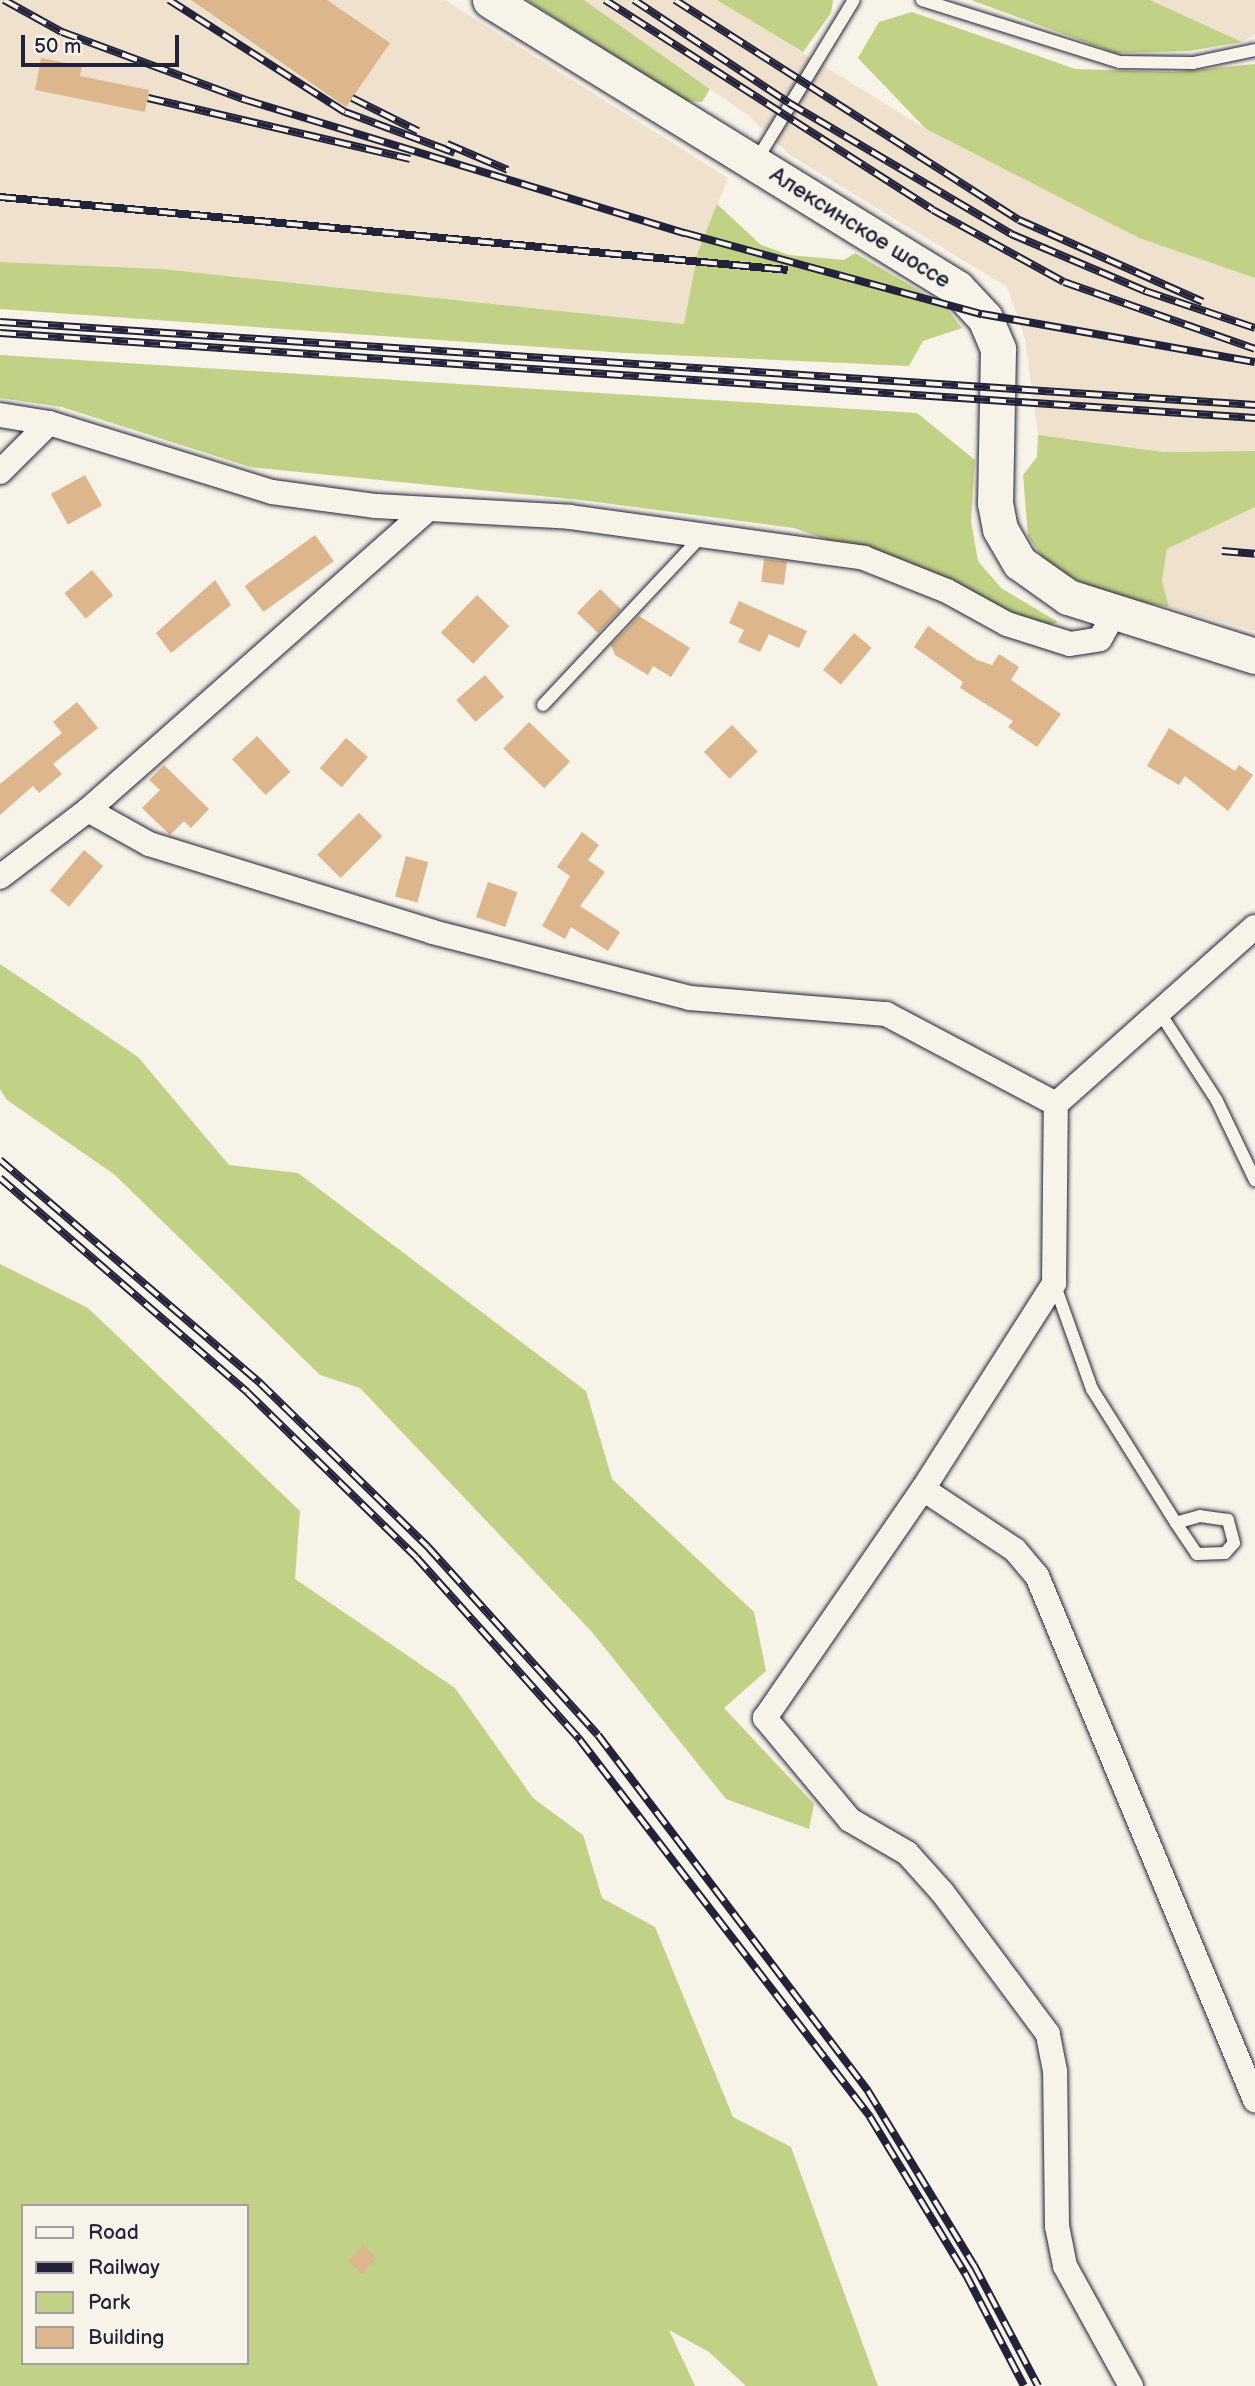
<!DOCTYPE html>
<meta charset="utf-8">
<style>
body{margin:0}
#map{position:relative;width:1255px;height:2386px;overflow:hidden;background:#f7f3e8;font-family:"Balsamiq Sans",sans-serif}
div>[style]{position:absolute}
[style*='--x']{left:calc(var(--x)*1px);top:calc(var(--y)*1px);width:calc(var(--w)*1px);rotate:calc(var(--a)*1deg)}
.built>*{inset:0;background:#efe1cd}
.green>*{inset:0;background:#c1d186}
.building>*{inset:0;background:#ddb68e;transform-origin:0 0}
.roads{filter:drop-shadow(0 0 2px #22223b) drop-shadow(0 0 2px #22223b)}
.service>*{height:12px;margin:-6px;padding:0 6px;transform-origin:6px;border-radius:6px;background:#f7f3e8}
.minor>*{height:24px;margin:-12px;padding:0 12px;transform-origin:12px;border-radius:12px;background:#f7f3e8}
.secondary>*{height:35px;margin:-17.5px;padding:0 17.5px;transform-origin:17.5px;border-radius:17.5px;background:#f7f3e8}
.rail>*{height:8px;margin-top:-4px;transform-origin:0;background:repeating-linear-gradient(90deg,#f7f3e8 0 16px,#22223b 0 32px);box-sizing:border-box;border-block:2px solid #22223b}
span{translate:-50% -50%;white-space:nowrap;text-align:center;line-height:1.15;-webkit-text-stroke:5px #f7f3e8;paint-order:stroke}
.street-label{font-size:23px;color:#22223b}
.legend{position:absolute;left:21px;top:2204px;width:228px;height:161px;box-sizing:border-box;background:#f7f3e8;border:2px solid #a29fa3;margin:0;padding:9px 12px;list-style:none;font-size:21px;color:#22223b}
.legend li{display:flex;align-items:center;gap:14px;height:35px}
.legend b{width:35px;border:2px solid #a29fa3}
.scale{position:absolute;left:21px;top:35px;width:158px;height:32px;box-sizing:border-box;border:4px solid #22223b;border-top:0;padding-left:9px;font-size:21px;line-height:24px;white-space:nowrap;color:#22223b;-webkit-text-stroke:5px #f7f3e8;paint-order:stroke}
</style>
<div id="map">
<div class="built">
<div style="clip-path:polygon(0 0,445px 0,728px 178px,698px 252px,685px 324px,162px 269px,0 262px)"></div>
<div style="clip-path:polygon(584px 0,717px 0,926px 129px,1139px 238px,1255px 278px,1255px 451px,1163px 452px,1038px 435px,1025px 339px,1007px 287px,790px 155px,749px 116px)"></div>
<div style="clip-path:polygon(1150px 0,1255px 0,1255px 34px,1242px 42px)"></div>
<div style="clip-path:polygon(1255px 507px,1255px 631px,1169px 607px,1162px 581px,1167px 549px)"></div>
</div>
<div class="green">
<div style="clip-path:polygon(527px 0,584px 0,710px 89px,702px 102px,686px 101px)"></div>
<div style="clip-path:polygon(717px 0,833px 0,831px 13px,803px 52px)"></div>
<div style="clip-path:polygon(971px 0,1150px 0,1242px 42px,1189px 51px,1115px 53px)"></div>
<div style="clip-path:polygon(912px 12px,1075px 69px,1173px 72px,1255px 64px,1255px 278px,1139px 238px,926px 129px,858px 58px,879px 22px)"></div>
<div style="clip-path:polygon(717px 204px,761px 245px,789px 255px,844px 260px,855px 253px,944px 305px,962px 328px,923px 341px,909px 366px,625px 353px,0 309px,0 262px,162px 269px,684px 324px,698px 252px)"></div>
<div style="clip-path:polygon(0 355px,917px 413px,975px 460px,971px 521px,978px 561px,1001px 588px,1058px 622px,1044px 627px,1015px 620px,972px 592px,794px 528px,581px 500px,250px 467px,62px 407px,0 398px)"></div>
<div style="clip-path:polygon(1038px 435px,1163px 452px,1255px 451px,1255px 507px,1167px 549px,1162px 581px,1169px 607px,1110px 596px,1047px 565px,1028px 536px,1023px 475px,1037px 457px)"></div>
<div style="clip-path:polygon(0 964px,138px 1057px,229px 1165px,298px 1173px,586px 1391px,612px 1479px,754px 1612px,766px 1671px,724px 1708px,814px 1804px,809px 1829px,726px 1799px,592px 1632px,360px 1388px,320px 1375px,115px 1175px,7px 1100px,0 1089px)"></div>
<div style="clip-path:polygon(evenodd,0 1264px,88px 1308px,300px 1511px,295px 1579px,455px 1688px,533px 1798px,583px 1835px,602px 1898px,655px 1927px,733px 2117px,791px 2147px,878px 2386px,746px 2386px,709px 2352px,669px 2330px,695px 2386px,0 2386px,0 1264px,23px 2206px,247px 2206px,247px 2363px,23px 2363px,23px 2206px)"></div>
</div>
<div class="building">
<div style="clip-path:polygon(191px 0,327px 0,390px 43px,346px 107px)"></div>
<div style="clip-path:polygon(41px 58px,82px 66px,80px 76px,149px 90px,145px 112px,35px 90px)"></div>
<div style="left:85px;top:475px;width:35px;height:39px;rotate:61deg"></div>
<div style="left:315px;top:535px;width:32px;height:87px;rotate:54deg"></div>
<div style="left:764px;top:559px;width:23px;height:23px;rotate:7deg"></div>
<div style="left:92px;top:570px;width:33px;height:36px;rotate:50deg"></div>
<div style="clip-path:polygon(215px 580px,231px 605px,171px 653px,156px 633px)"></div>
<div style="left:600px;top:589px;width:29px;height:33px;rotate:44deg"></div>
<div style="left:477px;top:595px;width:45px;height:52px;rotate:44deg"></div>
<div style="clip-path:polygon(739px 601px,807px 631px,799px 648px,769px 634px,760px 652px,738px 642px,744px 630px,729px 623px)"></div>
<div style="clip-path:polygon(639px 616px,690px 648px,671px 677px,653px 666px,648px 675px,615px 655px,611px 645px)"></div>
<div style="clip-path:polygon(928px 626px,977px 660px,992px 665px,999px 654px,1019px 667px,1011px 680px,1061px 714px,1037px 747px,1008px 727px,1013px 721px,960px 688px,963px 682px,914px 647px)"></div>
<div style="left:854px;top:633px;width:23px;height:48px;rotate:40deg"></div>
<div style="left:485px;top:675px;width:29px;height:38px;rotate:49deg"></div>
<div style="clip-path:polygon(77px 702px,98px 728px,53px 764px,62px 774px,39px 793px,33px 786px,0 815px,0 784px,62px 733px,53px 722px)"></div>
<div style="left:529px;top:722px;width:57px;height:37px;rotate:44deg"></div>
<div style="left:732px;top:725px;width:37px;height:39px;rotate:46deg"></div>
<div style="clip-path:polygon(1169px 728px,1235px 771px,1239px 765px,1253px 775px,1228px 811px,1185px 776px,1179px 785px,1147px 766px)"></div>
<div style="left:257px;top:736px;width:49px;height:34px;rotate:47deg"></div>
<div style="left:346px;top:738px;width:29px;height:40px;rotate:41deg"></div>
<div style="clip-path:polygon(164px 765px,209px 809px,191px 828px,184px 821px,170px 835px,142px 808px,160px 790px,149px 780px)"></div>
<div style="left:359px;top:813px;width:33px;height:59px;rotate:45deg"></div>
<div style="clip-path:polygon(582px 832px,599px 845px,588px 860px,605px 872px,580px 906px,620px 932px,608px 951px,571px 927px,565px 939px,542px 926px,570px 876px,557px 867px)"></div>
<div style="left:84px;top:850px;width:25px;height:53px;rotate:40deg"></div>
<div style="left:406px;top:856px;width:23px;height:42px;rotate:15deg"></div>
<div style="left:488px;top:882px;width:31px;height:37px;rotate:19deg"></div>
<div style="left:363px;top:2245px;width:19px;height:22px;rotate:43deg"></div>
</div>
<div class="roads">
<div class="service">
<div style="--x:922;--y:0;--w:207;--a:17.4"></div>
<div style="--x:1120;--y:62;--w:73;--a:0.8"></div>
<div style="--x:1193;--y:63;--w:63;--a:-11.8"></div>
<div style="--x:756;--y:161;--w:188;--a:-58.7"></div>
<div style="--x:543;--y:705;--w:229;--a:-46.8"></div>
<div style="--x:1158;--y:1010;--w:108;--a:57"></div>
<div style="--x:1217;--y:1101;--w:88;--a:64.3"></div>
<div style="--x:1054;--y:1283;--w:113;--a:70.3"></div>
<div style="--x:1092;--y:1389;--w:158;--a:57.9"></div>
<div style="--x:1176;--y:1523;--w:37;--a:56"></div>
<div style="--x:1197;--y:1554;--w:28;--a:-2"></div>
<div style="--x:1225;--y:1553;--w:13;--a:-48"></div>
<div style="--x:1234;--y:1543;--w:24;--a:-105"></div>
<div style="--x:1228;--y:1520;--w:28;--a:-172"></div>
<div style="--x:1200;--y:1516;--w:25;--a:164"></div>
</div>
<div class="minor">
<div style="--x:0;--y:415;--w:50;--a:9.3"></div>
<div style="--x:49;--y:423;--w:233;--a:17.2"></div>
<div style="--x:272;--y:492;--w:105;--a:7.7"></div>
<div style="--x:376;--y:506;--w:194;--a:3.2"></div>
<div style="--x:570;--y:517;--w:297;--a:7.9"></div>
<div style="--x:864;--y:558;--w:89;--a:21.7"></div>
<div style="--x:947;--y:591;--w:68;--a:28.8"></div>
<div style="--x:1007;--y:624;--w:66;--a:17.6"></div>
<div style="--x:1070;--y:644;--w:30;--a:-9"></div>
<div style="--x:1100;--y:639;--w:31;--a:-61"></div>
<div style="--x:0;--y:472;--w:69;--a:-45"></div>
<div style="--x:88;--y:810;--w:70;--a:29.1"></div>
<div style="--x:149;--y:844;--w:297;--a:17.2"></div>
<div style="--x:433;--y:932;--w:265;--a:14.4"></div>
<div style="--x:690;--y:998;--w:197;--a:4.7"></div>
<div style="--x:886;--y:1014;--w:192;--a:27.9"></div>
<div style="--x:0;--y:877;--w:111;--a:-37.3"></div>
<div style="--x:88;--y:810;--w:454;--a:-41.5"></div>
<div style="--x:923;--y:1489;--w:110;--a:33.5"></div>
<div style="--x:1015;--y:1550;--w:34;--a:50"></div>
<div style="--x:1037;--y:1576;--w:568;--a:67.41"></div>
<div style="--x:1131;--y:2386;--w:137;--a:-118.8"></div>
<div style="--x:1065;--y:2266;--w:41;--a:-101.3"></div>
<div style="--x:1057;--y:2226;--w:155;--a:-90.7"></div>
<div style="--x:1055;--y:2071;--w:38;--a:-101"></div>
<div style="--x:1048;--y:2034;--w:177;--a:-126.7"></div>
<div style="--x:942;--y:1892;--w:52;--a:-131.9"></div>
<div style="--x:907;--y:1853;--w:66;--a:-149.9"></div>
<div style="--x:850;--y:1820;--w:133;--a:-129.8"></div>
<div style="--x:765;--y:1718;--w:278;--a:-55.4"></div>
<div style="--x:923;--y:1489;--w:244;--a:-57.5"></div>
<div style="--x:1054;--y:1283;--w:179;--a:-89.4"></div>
<div style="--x:1056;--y:1104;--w:266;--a:-41.7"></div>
</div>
<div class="secondary">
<div style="--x:490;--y:0;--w:549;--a:31.66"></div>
<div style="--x:957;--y:288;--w:41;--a:47"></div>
<div style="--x:985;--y:318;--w:34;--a:67"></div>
<div style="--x:998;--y:349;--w:154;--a:91.1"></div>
<div style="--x:995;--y:503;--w:26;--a:79"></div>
<div style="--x:1000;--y:529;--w:39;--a:60"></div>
<div style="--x:1020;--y:563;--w:59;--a:35.3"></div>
<div style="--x:1068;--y:597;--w:196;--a:17.5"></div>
</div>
</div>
<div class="rail">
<div style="--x:4;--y:0;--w:66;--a:28.9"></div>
<div style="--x:62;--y:32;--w:196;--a:20.3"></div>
<div style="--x:246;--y:100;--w:459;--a:16.9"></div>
<div style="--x:685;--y:233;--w:308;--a:15.3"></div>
<div style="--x:982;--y:314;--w:277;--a:10"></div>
<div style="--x:169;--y:0;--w:209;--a:32.5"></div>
<div style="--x:345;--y:112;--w:117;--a:20.4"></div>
<div style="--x:605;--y:0;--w:389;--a:32.6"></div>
<div style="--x:933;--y:210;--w:149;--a:28.8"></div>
<div style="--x:1064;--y:282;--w:202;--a:19.3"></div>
<div style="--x:634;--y:0;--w:186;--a:33.6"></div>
<div style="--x:789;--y:103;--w:258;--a:30.5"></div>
<div style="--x:1011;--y:234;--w:146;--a:23"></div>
<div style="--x:1145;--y:291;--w:116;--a:18.6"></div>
<div style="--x:675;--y:0;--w:408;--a:32.6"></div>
<div style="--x:1019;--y:220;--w:201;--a:24"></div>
<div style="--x:148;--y:98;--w:269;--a:13.1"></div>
<div style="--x:352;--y:98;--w:74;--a:26.6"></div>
<div style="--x:447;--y:144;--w:66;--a:23.1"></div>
<div style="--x:0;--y:197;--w:791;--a:5.29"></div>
<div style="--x:0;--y:322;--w:1258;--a:3.78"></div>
<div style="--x:0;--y:333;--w:1258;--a:3.87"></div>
<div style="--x:1222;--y:551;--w:33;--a:5"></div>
<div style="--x:0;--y:1160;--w:343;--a:40.6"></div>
<div style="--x:260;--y:1383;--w:235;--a:44.3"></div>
<div style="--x:428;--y:1547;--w:253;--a:47.9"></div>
<div style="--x:598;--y:1735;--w:447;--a:52.8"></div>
<div style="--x:868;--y:2091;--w:204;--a:58.7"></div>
<div style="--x:974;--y:2265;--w:137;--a:62.1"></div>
<div style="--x:0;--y:1178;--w:327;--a:40.9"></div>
<div style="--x:247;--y:1392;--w:236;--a:44.3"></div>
<div style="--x:416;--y:1557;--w:246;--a:48.1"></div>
<div style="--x:580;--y:1740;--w:476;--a:52.4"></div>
<div style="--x:870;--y:2117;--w:183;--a:58.7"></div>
<div style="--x:965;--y:2273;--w:127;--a:62.4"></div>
</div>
<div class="street-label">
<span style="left:860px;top:228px;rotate:32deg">Алексинское шоссе</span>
</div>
<ul class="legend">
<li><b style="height:9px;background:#f7f3e8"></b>Road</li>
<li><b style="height:9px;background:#22223b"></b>Railway</li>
<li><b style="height:19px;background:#c1d186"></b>Park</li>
<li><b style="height:19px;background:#ddb68e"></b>Building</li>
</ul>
<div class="scale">50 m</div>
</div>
